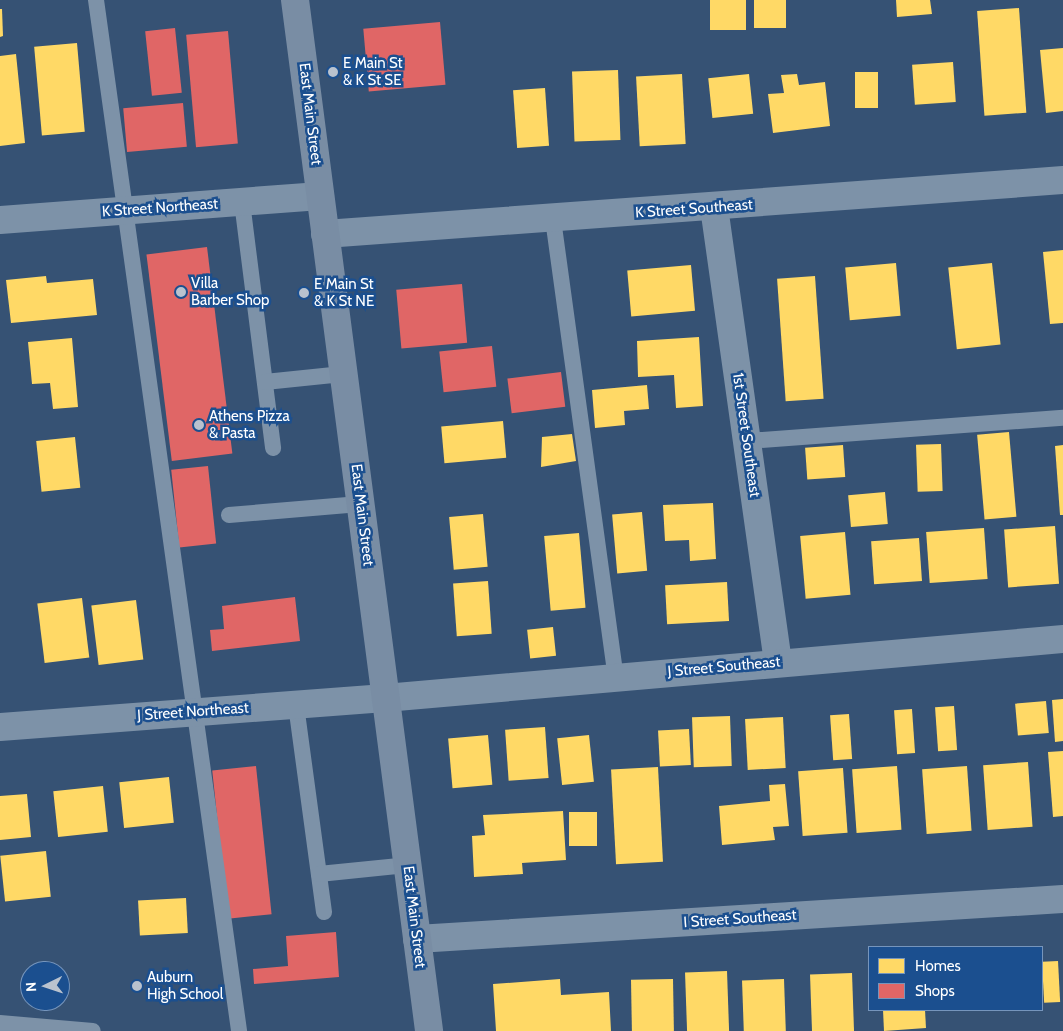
<!DOCTYPE html>
<style>
body{margin:0}
#map{position:relative;width:1063px;height:1031px;overflow:hidden;background:#365274;font-family:Cabin,sans-serif}
div>[style]{position:absolute}
[style*='--x']{left:calc(var(--x)*1px);top:calc(var(--y)*1px);width:calc(var(--w)*1px);rotate:calc(var(--a)*1deg)}
.homes>*{inset:0;background:#ffd966;transform-origin:0 0}
.shops>*{inset:0;background:#e06666;transform-origin:0 0}
.lane>*{height:16px;margin:-8px;padding:0 8px;transform-origin:8px;border-radius:8px;background:#7d92a8}
.street>*{height:28px;margin:-14px;padding:0 14px;transform-origin:14px;border-radius:14px;background:#7d92a8}
.secondary>*{height:28px;margin:-14px;padding:0 14px;transform-origin:14px;border-radius:14px;background:#798da4}
.dots>*{width:14px;height:14px;translate:-50% -50%;box-sizing:border-box;border:2px solid #1b4f8f;border-radius:50%}
span{translate:-50% -50%;white-space:nowrap;text-align:center;line-height:1.15;-webkit-text-stroke:5px #1b4f8f;paint-order:stroke}
.poi-label{font-size:15px;color:#fff}
.left{translate:0 -50%;text-align:left}
.street-label{font-size:15px;color:#fff}
.legend{position:absolute;left:868px;top:946px;width:175px;height:65px;box-sizing:border-box;background:#1b4f8f;border:1px solid #7695bc;margin:0;padding:6px 9px;list-style:none;font-size:15px;color:#fff}
.legend li{display:flex;align-items:center;gap:10px;height:25px}
.legend b{width:25px;border:1px solid #7695bc}
.north{position:absolute;left:20px;top:961px;width:50px;height:50px;box-sizing:border-box;background:#1b4f8f;border:1px solid #7695bc;border-radius:50%;rotate:266deg;font-size:14px;font-weight:700;line-height:20px;text-align:center;color:#fff}
.north::after{content:'';display:block;margin:auto;width:18px;height:22px;background:#b9c2ce;clip-path:polygon(50% 0,100% 100%,50% 72%,0 100%)}
</style>
<div id="map">
<div class="homes">
<div style="left:710px;top:0;width:36px;height:30px"></div>
<div style="left:754px;top:0;width:32px;height:28px"></div>
<div style="clip-path:polygon(896px 0,930px 0,932px 14px,897px 17px)"></div>
<div style="left:1019px;top:8px;width:105px;height:42px;rotate:86deg"></div>
<div style="clip-path:polygon(0 9px,2px 9px,3px 36px,0 37px)"></div>
<div style="left:77px;top:43px;width:89px;height:43px;rotate:85deg"></div>
<div style="clip-path:polygon(1063px 48px,1063px 111px,1046px 113px,1040px 50px)"></div>
<div style="clip-path:polygon(16px 54px,25px 143px,0 146px,0 56px)"></div>
<div style="left:953px;top:62px;width:40px;height:41px;rotate:86deg"></div>
<div style="left:618px;top:70px;width:70px;height:46px;rotate:88deg"></div>
<div style="left:855px;top:72px;width:23px;height:36px"></div>
<div style="left:682px;top:74px;width:70px;height:46px;rotate:87deg"></div>
<div style="left:749px;top:74px;width:40px;height:41px;rotate:84deg"></div>
<div style="clip-path:polygon(797px 74px,799px 85px,825px 82px,830px 126px,773px 133px,768px 94px,784px 93px,781px 75px)"></div>
<div style="left:545px;top:88px;width:58px;height:32px;rotate:86deg"></div>
<div style="clip-path:polygon(1063px 250px,1063px 323px,1050px 324px,1043px 252px)"></div>
<div style="left:896px;top:263px;width:53px;height:51px;rotate:85deg"></div>
<div style="left:992px;top:263px;width:82px;height:44px;rotate:84deg"></div>
<div style="left:691px;top:265px;width:46px;height:64px;rotate:85deg"></div>
<div style="clip-path:polygon(46px 276px,47px 283px,93px 279px,97px 315px,11px 323px,6px 280px)"></div>
<div style="left:815px;top:276px;width:123px;height:38px;rotate:86deg"></div>
<div style="clip-path:polygon(699px 337px,703px 406px,676px 408px,674px 375px,638px 377px,637px 341px)"></div>
<div style="clip-path:polygon(72px 338px,78px 407px,53px 409px,50px 383px,32px 384px,28px 342px)"></div>
<div style="clip-path:polygon(647px 385px,649px 409px,624px 411px,625px 425px,595px 428px,592px 390px)"></div>
<div style="left:503px;top:421px;width:37px;height:62px;rotate:85deg"></div>
<div style="left:1009px;top:432px;width:85px;height:32px;rotate:85deg"></div>
<div style="clip-path:polygon(572px 434px,576px 461px,541px 467px,542px 437px)"></div>
<div style="left:75px;top:437px;width:51px;height:39px;rotate:84deg"></div>
<div style="left:941px;top:444px;width:47px;height:25px;rotate:88deg"></div>
<div style="left:843px;top:445px;width:32px;height:38px;rotate:86deg"></div>
<div style="clip-path:polygon(1063px 445px,1063px 515px,1060px 515px,1055px 446px)"></div>
<div style="left:885px;top:492px;width:32px;height:37px;rotate:85deg"></div>
<div style="clip-path:polygon(713px 503px,716px 559px,690px 561px,689px 540px,665px 541px,663px 505px)"></div>
<div style="left:642px;top:512px;width:59px;height:30px;rotate:85deg"></div>
<div style="left:483px;top:514px;width:53px;height:34px;rotate:85deg"></div>
<div style="left:1055px;top:526px;width:58px;height:51px;rotate:86deg"></div>
<div style="left:984px;top:528px;width:51px;height:58px;rotate:86deg"></div>
<div style="left:845px;top:532px;width:63px;height:45px;rotate:85deg"></div>
<div style="left:579px;top:533px;width:75px;height:35px;rotate:85deg"></div>
<div style="left:919px;top:538px;width:43px;height:48px;rotate:86deg"></div>
<div style="left:488px;top:581px;width:53px;height:35px;rotate:86deg"></div>
<div style="left:727px;top:582px;width:39px;height:62px;rotate:87deg"></div>
<div style="left:82px;top:598px;width:60px;height:45px;rotate:83deg"></div>
<div style="left:136px;top:600px;width:60px;height:45px;rotate:83deg"></div>
<div style="left:553px;top:627px;width:29px;height:26px;rotate:84deg"></div>
<div style="clip-path:polygon(1063px 699px,1063px 741px,1055px 742px,1052px 700px)"></div>
<div style="left:1046px;top:701px;width:32px;height:31px;rotate:85deg"></div>
<div style="left:954px;top:706px;width:44px;height:19px;rotate:86deg"></div>
<div style="left:912px;top:709px;width:44px;height:18px;rotate:86deg"></div>
<div style="left:849px;top:714px;width:45px;height:19px;rotate:86deg"></div>
<div style="left:730px;top:716px;width:50px;height:38px;rotate:88deg"></div>
<div style="left:783px;top:717px;width:51px;height:38px;rotate:87deg"></div>
<div style="left:545px;top:727px;width:51px;height:40px;rotate:86deg"></div>
<div style="left:689px;top:729px;width:36px;height:31px;rotate:87deg"></div>
<div style="left:488px;top:735px;width:50px;height:40px;rotate:85deg"></div>
<div style="left:589px;top:735px;width:47px;height:32px;rotate:84deg"></div>
<div style="clip-path:polygon(1063px 751px,1063px 816px,1053px 817px,1048px 752px)"></div>
<div style="left:1028px;top:762px;width:65px;height:45px;rotate:86deg"></div>
<div style="left:897px;top:766px;width:64px;height:45px;rotate:86deg"></div>
<div style="left:967px;top:766px;width:65px;height:45px;rotate:86deg"></div>
<div style="left:658px;top:767px;width:95px;height:47px;rotate:87deg"></div>
<div style="left:843px;top:768px;width:65px;height:45px;rotate:86deg"></div>
<div style="left:169px;top:777px;width:46px;height:50px;rotate:84deg"></div>
<div style="clip-path:polygon(785px 784px,789px 826px,773px 827px,775px 840px,722px 845px,719px 806px,770px 801px,769px 785px)"></div>
<div style="left:103px;top:786px;width:46px;height:50px;rotate:84deg"></div>
<div style="clip-path:polygon(27px 794px,31px 837px,0 840px,0 796px)"></div>
<div style="clip-path:polygon(563px 811px,566px 860px,522px 863px,523px 874px,474px 877px,472px 836px,485px 835px,483px 815px)"></div>
<div style="left:569px;top:812px;width:28px;height:34px"></div>
<div style="left:46px;top:851px;width:46px;height:46px;rotate:84deg"></div>
<div style="left:186px;top:898px;width:35px;height:48px;rotate:87deg"></div>
<div style="left:1058px;top:961px;width:41px;height:16px;rotate:87deg"></div>
<div style="left:727px;top:971px;width:60px;height:42px;rotate:88deg"></div>
<div style="left:852px;top:973px;width:58px;height:42px;rotate:88deg"></div>
<div style="clip-path:polygon(560px 979px,561px 995px,609px 992px,611px 1031px,496px 1031px,493px 984px)"></div>
<div style="left:673px;top:979px;width:52px;height:42px;rotate:89deg"></div>
<div style="left:784px;top:979px;width:52px;height:42px;rotate:88deg"></div>
<div style="clip-path:polygon(883px 1010px,925px 1010px,926px 1028px,884px 1031px)"></div>
</div>
<div class="shops">
<div style="left:440px;top:22px;width:63px;height:77px;rotate:85deg"></div>
<div style="left:175px;top:28px;width:65px;height:30px;rotate:84deg"></div>
<div style="left:228px;top:31px;width:113px;height:42px;rotate:85deg"></div>
<div style="left:183px;top:103px;width:44px;height:60px;rotate:85deg"></div>
<div style="left:207px;top:247px;width:208px;height:61px;rotate:83deg"></div>
<div style="left:462px;top:284px;width:59px;height:66px;rotate:85deg"></div>
<div style="left:492px;top:346px;width:41px;height:53px;rotate:84deg"></div>
<div style="left:561px;top:372px;width:35px;height:54px;rotate:83deg"></div>
<div style="left:208px;top:466px;width:78px;height:37px;rotate:84deg"></div>
<div style="clip-path:polygon(295px 597px,300px 641px,212px 651px,210px 630px,224px 629px,222px 606px)"></div>
<div style="left:256px;top:766px;width:149px;height:44px;rotate:84deg"></div>
<div style="clip-path:polygon(336px 932px,339px 977px,254px 984px,253px 969px,288px 966px,286px 936px)"></div>
</div>
<div class="lane">
<div style="--x:96;--y:0;--w:1041;--a:82.1"></div>
<div style="--x:242;--y:202;--w:248;--a:82.8"></div>
<div style="--x:553;--y:219;--w:462;--a:82.2"></div>
<div style="--x:265;--y:382;--w:78;--a:-5.9"></div>
<div style="--x:747;--y:441;--w:317;--a:-4.2"></div>
<div style="--x:229;--y:515;--w:131;--a:-4.8"></div>
<div style="--x:296;--y:705;--w:209;--a:82.3"></div>
<div style="--x:319;--y:874;--w:88;--a:-5.8"></div>
<div style="--x:0;--y:1023;--w:93;--a:4.9"></div>
</div>
<div class="street">
<div style="--x:714;--y:207;--w:460;--a:82"></div>
<div style="--x:0;--y:220;--w:321;--a:-4.3"></div>
<div style="--x:325;--y:234;--w:740;--a:-4.18"></div>
<div style="--x:0;--y:727;--w:386;--a:-4.3"></div>
<div style="--x:385;--y:698;--w:681;--a:-4.97"></div>
<div style="--x:417;--y:939;--w:647;--a:-3.54"></div>
</div>
<div class="secondary">
<div style="--x:295;--y:0;--w:1040;--a:82.59"></div>
</div>
<div class="dots">
<div style="left:333px;top:72px;background:#b9c2ce"></div>
<div style="left:181px;top:292px;background:#b9c2ce"></div>
<div style="left:304px;top:293px;background:#b9c2ce"></div>
<div style="left:199px;top:425px;background:#b9c2ce"></div>
<div style="left:137px;top:986px;background:#b9c2ce"></div>
</div>
<div class="poi-label">
<span class="left" style="left:343px;top:72px">E Main St<br>&amp; K St SE</span>
<span class="left" style="left:191px;top:292px">Villa<br>Barber Shop</span>
<span class="left" style="left:314px;top:293px">E Main St<br>&amp; K St NE</span>
<span class="left" style="left:209px;top:425px">Athens Pizza<br>&amp; Pasta</span>
<span class="left" style="left:147px;top:986px">Auburn<br>High School</span>
</div>
<div class="street-label">
<span style="left:310px;top:114px;rotate:83deg">East Main Street</span>
<span style="left:160px;top:208px;rotate:-4deg">K Street Northeast</span>
<span style="left:694px;top:209px;rotate:-4deg">K Street Southeast</span>
<span style="left:746px;top:435px;rotate:82deg">1st Street Southeast</span>
<span style="left:362px;top:515px;rotate:83deg">East Main Street</span>
<span style="left:724px;top:667px;rotate:-5deg">J Street Southeast</span>
<span style="left:193px;top:712px;rotate:-4deg">J Street Northeast</span>
<span style="left:414px;top:917px;rotate:83deg">East Main Street</span>
<span style="left:740px;top:919px;rotate:-4deg">I Street Southeast</span>
</div>
<ul class="legend">
<li><b style="height:14px;background:#ffd966"></b>Homes</li>
<li><b style="height:14px;background:#e06666"></b>Shops</li>
</ul>
<div class="north">N</div>
</div>
